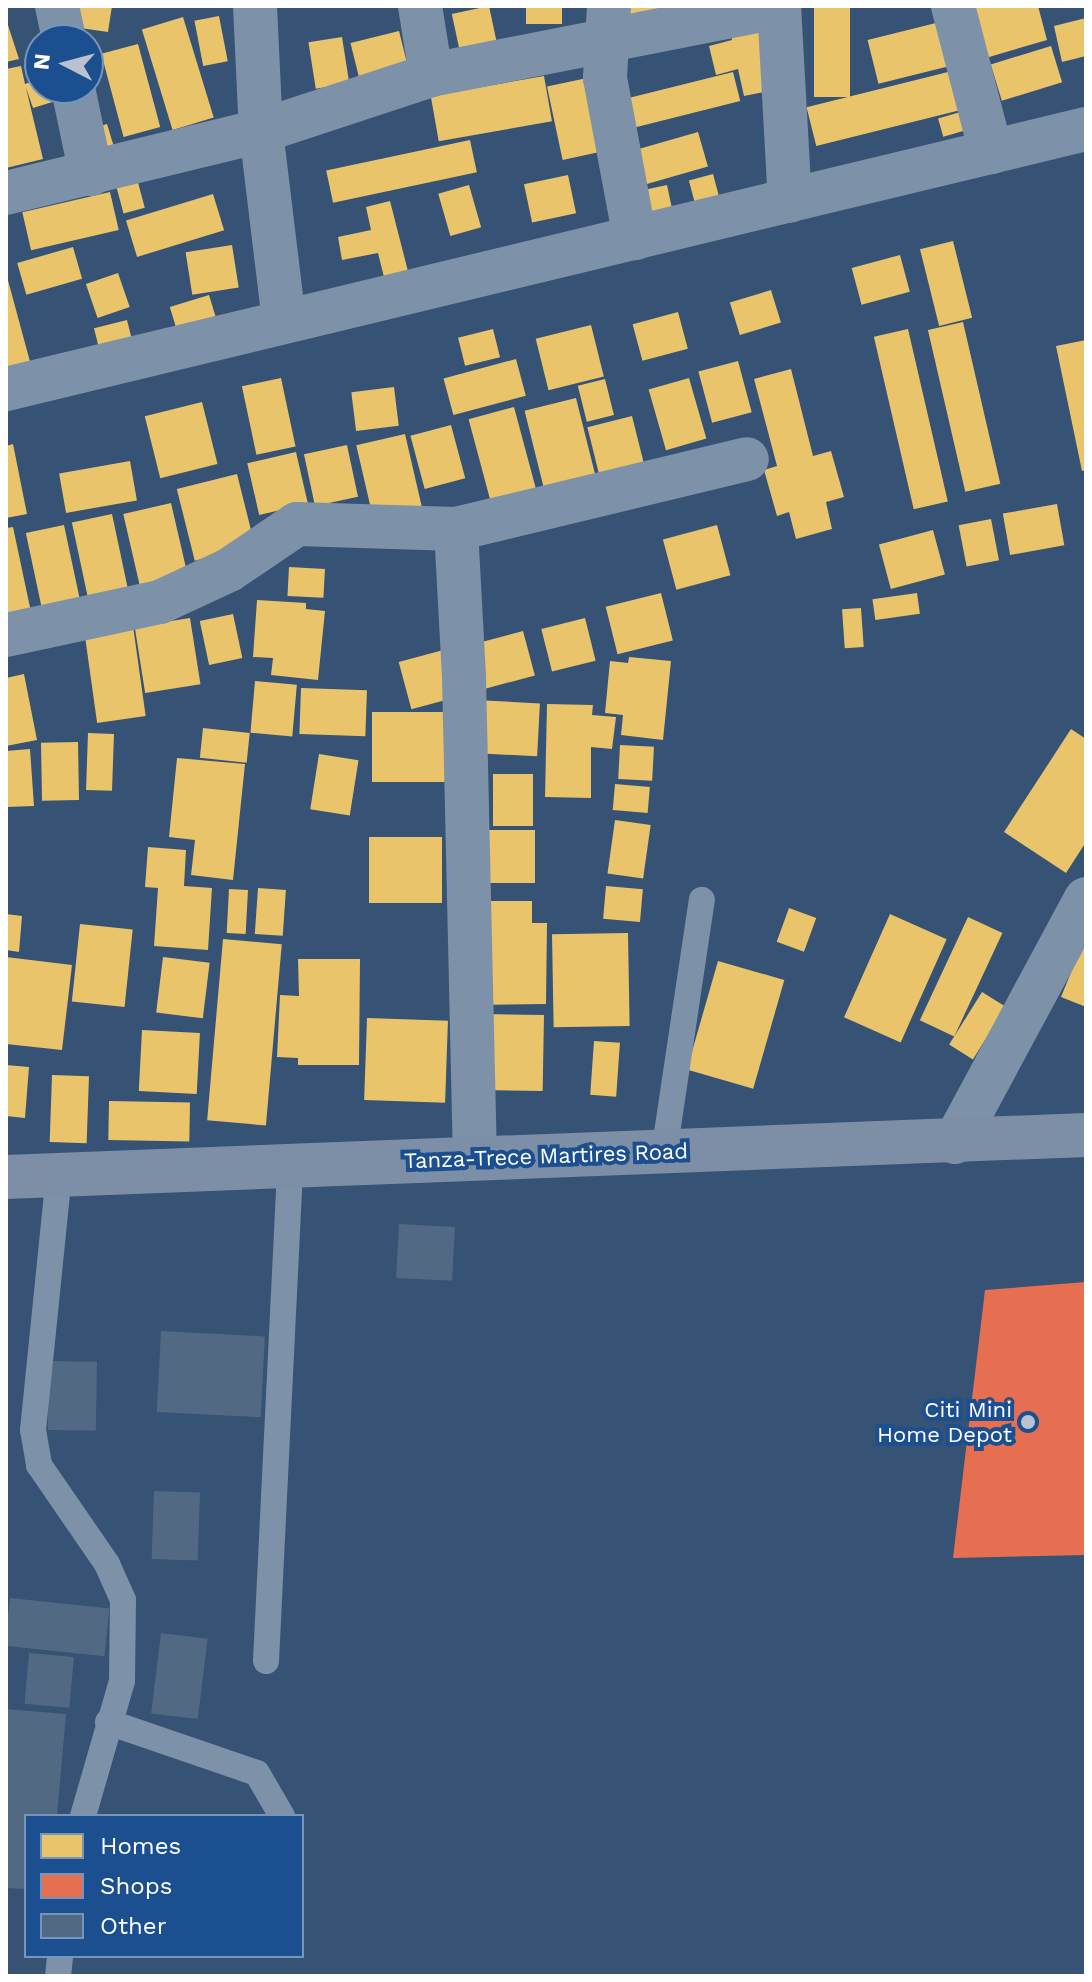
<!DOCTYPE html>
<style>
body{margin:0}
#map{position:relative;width:1092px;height:1982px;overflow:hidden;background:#365274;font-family:"Work Sans",sans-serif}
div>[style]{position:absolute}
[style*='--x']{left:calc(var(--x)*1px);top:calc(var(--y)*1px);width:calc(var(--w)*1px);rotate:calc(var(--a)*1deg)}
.homes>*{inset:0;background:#e9c46a;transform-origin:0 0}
.shops>*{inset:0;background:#e76f51}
.building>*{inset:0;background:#526984;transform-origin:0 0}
.service>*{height:26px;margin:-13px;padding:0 13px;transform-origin:13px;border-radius:13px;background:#7d92a8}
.minor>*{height:44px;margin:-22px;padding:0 22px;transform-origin:22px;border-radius:22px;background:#7d92a8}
.primary>*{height:44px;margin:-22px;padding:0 22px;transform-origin:22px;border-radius:22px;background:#7d8ea7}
.dots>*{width:22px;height:22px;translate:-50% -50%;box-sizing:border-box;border:4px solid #1b4f8f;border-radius:50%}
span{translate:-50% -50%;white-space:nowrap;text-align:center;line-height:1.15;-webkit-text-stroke:8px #1b4f8f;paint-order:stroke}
.street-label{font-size:22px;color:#fff}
.poi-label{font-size:22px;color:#fff}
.right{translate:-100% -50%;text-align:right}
.frame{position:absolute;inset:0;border:8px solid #fff;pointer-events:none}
.legend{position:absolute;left:24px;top:1814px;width:280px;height:144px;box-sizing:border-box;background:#1b4f8f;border:2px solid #7695bc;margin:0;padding:10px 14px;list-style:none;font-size:24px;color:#fff}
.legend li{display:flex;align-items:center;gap:16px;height:40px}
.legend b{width:40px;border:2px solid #7695bc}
.north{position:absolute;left:24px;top:24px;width:80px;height:80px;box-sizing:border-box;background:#1b4f8f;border:2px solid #7695bc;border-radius:50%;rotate:276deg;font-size:22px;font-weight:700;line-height:32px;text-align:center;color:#fff}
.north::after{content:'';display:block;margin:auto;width:28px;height:36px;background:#b9c2ce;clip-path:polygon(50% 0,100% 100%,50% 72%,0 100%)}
</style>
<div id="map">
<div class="homes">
<div style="clip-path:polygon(69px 6px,112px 6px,108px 32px,66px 26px)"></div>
<div style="left:489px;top:6px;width:42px;height:38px;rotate:78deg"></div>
<div style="left:526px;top:6px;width:36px;height:18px"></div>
<div style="clip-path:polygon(626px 6px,663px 6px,661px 26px,625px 21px)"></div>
<div style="left:814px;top:6px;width:36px;height:91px"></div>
<div style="clip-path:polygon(964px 6px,1038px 6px,1047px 40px,979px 60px)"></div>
<div style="left:219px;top:16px;width:46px;height:25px;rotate:79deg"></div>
<div style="left:183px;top:17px;width:105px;height:43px;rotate:73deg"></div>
<div style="clip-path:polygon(1086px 18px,1086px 56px,1062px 62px,1054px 26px)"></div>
<div style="clip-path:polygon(6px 19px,19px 59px,6px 62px)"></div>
<div style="left:952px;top:19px;width:45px;height:87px;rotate:76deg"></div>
<div style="clip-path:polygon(770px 24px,783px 88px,744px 96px,738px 69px,716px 75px,709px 46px,732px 40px,731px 32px)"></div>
<div style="left:399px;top:31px;width:41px;height:50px;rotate:76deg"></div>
<div style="left:342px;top:37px;width:47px;height:34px;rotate:81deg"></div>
<div style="left:138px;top:44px;width:86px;height:38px;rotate:75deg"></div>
<div style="left:1051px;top:46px;width:38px;height:63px;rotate:73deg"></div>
<div style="clip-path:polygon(21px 66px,25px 84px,40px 79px,40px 88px,59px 88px,62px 99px,33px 108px,26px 88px,43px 159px,6px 168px,6px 69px)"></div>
<div style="left:956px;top:70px;width:40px;height:154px;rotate:76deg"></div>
<div style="left:733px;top:72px;width:30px;height:118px;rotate:76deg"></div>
<div style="left:544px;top:76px;width:46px;height:115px;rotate:80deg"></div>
<div style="left:592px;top:77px;width:75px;height:46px;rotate:78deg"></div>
<div style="left:964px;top:111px;width:19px;height:27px;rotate:74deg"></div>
<div style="left:107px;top:124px;width:24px;height:19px;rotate:73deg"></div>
<div style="left:698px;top:132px;width:36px;height:68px;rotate:74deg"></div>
<div style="left:470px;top:140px;width:33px;height:147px;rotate:78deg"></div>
<div style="left:713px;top:174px;width:30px;height:25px;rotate:75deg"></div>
<div style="left:136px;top:175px;width:34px;height:22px;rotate:75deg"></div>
<div style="left:568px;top:175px;width:39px;height:45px;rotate:78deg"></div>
<div style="left:469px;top:185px;width:44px;height:32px;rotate:74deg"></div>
<div style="left:667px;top:185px;width:33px;height:37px;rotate:78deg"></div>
<div style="left:110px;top:192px;width:39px;height:90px;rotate:77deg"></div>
<div style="left:213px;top:194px;width:38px;height:91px;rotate:73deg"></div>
<div style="clip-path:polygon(390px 201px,411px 283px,387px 289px,378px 253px,342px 260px,338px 237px,371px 230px,366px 207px)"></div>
<div style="left:953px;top:241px;width:79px;height:34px;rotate:76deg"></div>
<div style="left:232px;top:245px;width:43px;height:47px;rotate:81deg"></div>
<div style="left:73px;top:247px;width:33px;height:58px;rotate:74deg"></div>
<div style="left:900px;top:255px;width:38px;height:50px;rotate:75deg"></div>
<div style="clip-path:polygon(6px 273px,32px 369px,6px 376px)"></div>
<div style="left:118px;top:273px;width:36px;height:34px;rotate:71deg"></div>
<div style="left:771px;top:290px;width:34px;height:43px;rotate:73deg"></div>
<div style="left:209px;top:295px;width:30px;height:41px;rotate:73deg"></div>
<div style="left:678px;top:312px;width:38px;height:47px;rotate:75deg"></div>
<div style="left:127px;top:320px;width:30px;height:34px;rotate:76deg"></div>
<div style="left:963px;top:322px;width:166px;height:36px;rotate:77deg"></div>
<div style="left:591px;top:325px;width:53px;height:57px;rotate:76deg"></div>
<div style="left:493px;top:329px;width:29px;height:36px;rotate:76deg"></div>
<div style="left:908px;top:329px;width:177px;height:35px;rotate:77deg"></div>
<div style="clip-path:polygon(1086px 340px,1086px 470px,1082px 471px,1056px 346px)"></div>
<div style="left:516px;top:359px;width:38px;height:75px;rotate:75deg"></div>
<div style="left:738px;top:361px;width:53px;height:41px;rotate:75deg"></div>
<div style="clip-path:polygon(791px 369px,813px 456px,831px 451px,844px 497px,826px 502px,832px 529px,796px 539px,789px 512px,777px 516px,764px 470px,777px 466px,754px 379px)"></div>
<div style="left:281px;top:378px;width:70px;height:40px;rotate:78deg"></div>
<div style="left:689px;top:378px;width:63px;height:42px;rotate:74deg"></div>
<div style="left:605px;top:379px;width:37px;height:28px;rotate:76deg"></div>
<div style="left:394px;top:387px;width:39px;height:43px;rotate:83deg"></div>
<div style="left:576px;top:398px;width:81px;height:53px;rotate:76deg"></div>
<div style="left:202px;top:402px;width:64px;height:59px;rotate:76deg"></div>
<div style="left:514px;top:407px;width:88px;height:47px;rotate:75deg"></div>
<div style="left:632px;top:416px;width:49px;height:46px;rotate:76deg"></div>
<div style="left:451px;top:425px;width:55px;height:42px;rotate:75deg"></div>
<div style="left:405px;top:434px;width:74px;height:50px;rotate:77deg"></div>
<div style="clip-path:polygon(13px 444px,27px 514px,6px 518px,6px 446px)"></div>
<div style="left:347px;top:445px;width:53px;height:44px;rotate:78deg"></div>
<div style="left:296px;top:452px;width:53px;height:50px;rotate:77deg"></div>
<div style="left:130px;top:461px;width:40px;height:72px;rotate:80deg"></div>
<div style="left:237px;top:474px;width:74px;height:62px;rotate:76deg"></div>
<div style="left:171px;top:503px;width:74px;height:49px;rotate:77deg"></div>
<div style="left:1057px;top:504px;width:42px;height:55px;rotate:80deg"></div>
<div style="left:112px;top:514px;width:79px;height:41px;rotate:78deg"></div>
<div style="left:991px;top:519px;width:42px;height:33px;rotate:79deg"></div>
<div style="left:64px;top:525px;width:75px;height:39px;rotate:78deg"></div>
<div style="left:717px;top:525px;width:52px;height:56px;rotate:75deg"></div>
<div style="clip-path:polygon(13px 527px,31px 612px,6px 617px,6px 528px)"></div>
<div style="left:933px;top:530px;width:46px;height:56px;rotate:75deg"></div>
<div style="left:289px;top:567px;width:36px;height:29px;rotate:3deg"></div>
<div style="left:661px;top:593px;width:49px;height:57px;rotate:76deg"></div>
<div style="left:917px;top:593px;width:21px;height:45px;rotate:82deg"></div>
<div style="clip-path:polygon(257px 600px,306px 603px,306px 609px,325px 611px,318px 680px,271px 675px,273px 658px,253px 657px)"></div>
<div style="left:861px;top:608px;width:39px;height:19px;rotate:86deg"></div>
<div style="left:233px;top:614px;width:45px;height:34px;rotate:78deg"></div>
<div style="left:190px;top:618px;width:67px;height:56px;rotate:81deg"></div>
<div style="left:585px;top:618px;width:44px;height:45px;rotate:76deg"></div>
<div style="left:133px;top:626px;width:91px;height:49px;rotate:82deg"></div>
<div style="left:523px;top:631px;width:46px;height:62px;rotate:75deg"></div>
<div style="left:447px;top:649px;width:49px;height:50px;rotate:75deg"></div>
<div style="clip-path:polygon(629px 657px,671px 661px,663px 740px,621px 735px,623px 715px,605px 713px,610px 661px,628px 663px)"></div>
<div style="clip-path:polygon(24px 674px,37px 740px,6px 746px,6px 678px)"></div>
<div style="left:255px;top:681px;width:42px;height:52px;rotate:5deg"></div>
<div style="left:301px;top:688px;width:66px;height:46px;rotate:2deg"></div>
<div style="left:475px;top:700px;width:65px;height:53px;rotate:3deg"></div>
<div style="clip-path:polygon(547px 704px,593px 705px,592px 715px,616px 717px,612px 749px,591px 747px,591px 798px,545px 797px)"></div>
<div style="left:372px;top:712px;width:79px;height:70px"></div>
<div style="left:203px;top:728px;width:47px;height:30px;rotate:6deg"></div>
<div style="clip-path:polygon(1071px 729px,1086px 739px,1086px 842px,1066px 873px,1004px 832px)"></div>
<div style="left:88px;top:733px;width:26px;height:57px;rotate:2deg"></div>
<div style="left:78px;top:742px;width:58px;height:37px;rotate:89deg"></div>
<div style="left:620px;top:745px;width:34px;height:34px;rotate:3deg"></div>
<div style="clip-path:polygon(30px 749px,34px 806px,6px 807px,6px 751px)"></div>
<div style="left:319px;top:754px;width:40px;height:56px;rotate:9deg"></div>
<div style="clip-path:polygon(177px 758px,245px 764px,233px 880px,191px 875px,195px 840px,169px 837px)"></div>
<div style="left:493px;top:774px;width:40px;height:52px"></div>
<div style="left:615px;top:784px;width:35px;height:26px;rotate:5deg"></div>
<div style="left:615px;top:820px;width:36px;height:54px;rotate:8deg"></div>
<div style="left:535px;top:830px;width:53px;height:67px;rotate:90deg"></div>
<div style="left:369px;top:837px;width:73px;height:66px"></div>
<div style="clip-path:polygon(148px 847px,186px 850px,184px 886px,212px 888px,208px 950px,154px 946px,158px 888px,145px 887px)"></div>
<div style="left:606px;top:886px;width:37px;height:33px;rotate:5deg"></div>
<div style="left:258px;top:888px;width:28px;height:46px;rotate:4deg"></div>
<div style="left:229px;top:889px;width:19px;height:44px;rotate:3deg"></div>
<div style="clip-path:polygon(490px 901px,532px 901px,532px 923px,547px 923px,546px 1004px,473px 1005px)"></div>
<div style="left:789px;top:908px;width:29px;height:36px;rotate:20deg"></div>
<div style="clip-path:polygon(6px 914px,22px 916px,19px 952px,6px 950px)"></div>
<div style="left:890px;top:914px;width:62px;height:113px;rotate:24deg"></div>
<div style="left:968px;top:917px;width:38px;height:114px;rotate:25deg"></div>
<div style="left:80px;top:924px;width:53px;height:78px;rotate:6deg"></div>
<div style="left:628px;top:933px;width:93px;height:76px;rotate:89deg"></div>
<div style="clip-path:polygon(1086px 936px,1086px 1007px,1061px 997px)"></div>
<div style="left:223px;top:939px;width:59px;height:182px;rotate:5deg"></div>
<div style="clip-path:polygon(6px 957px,72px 965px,62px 1050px,6px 1044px)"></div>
<div style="left:163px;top:957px;width:47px;height:56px;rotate:7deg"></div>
<div style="clip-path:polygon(298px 959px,360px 959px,359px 1065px,298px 1065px,298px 1058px,277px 1057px,280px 995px,299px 996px)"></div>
<div style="left:718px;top:961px;width:69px;height:113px;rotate:16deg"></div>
<div style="left:982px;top:992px;width:28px;height:62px;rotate:32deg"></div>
<div style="left:483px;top:1014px;width:61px;height:76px;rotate:1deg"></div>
<div style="left:367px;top:1018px;width:81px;height:82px;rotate:2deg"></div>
<div style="left:142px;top:1030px;width:58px;height:61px;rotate:3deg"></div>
<div style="left:594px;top:1041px;width:26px;height:54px;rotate:4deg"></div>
<div style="clip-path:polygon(6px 1065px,29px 1067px,25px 1118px,6px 1116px)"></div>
<div style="left:52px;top:1075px;width:37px;height:67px;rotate:2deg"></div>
<div style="left:109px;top:1101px;width:81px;height:39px;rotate:1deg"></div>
</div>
<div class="shops">
<div style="clip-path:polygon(1086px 1282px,1086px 1555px,953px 1558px,985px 1290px)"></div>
</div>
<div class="building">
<div style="left:399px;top:1224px;width:56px;height:54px;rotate:3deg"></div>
<div style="left:161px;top:1331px;width:104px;height:81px;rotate:3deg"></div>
<div style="left:49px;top:1361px;width:48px;height:69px;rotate:1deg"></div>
<div style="left:154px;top:1491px;width:46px;height:68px;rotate:2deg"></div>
<div style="left:10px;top:1598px;width:100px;height:48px;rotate:6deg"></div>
<div style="left:161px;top:1633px;width:47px;height:81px;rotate:7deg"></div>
<div style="left:29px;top:1653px;width:45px;height:51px;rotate:5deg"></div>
<div style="clip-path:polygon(6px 1709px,66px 1714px,57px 1816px,26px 1816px,26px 1889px,6px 1888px)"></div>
</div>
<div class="service">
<div style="--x:664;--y:1153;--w:256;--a:-81.5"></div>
<div style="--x:59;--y:1174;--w:257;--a:95.8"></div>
<div style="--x:33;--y:1430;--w:36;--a:80"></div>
<div style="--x:39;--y:1465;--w:120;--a:55.5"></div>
<div style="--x:107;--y:1564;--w:39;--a:66"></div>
<div style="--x:123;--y:1600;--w:81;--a:90.7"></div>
<div style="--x:122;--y:1681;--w:141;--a:106.1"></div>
<div style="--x:266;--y:1661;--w:498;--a:-87.2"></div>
<div style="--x:108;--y:1722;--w:157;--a:18.9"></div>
<div style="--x:257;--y:1773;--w:50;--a:59.8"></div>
<div style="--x:58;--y:1976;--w:20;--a:-84"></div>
</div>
<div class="minor">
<div style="--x:57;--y:6;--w:35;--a:78"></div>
<div style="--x:255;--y:6;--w:125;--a:87.3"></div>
<div style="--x:261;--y:131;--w:191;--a:83.1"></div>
<div style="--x:420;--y:6;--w:70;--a:80.9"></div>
<div style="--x:609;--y:6;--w:72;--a:93.2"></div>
<div style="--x:605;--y:78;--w:163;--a:79.4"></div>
<div style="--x:779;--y:6;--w:195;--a:86.8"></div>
<div style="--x:953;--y:6;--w:151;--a:75.4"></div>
<div style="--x:73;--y:88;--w:88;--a:78.2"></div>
<div style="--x:6;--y:193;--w:262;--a:-13.7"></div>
<div style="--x:261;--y:131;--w:179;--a:-18.2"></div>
<div style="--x:431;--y:75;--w:355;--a:-11.1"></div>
<div style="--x:6;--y:389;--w:1111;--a:-13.54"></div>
<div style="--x:456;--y:529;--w:148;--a:86.9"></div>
<div style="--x:464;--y:677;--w:480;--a:88.7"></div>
<div style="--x:6;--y:635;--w:157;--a:-12.1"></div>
<div style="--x:160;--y:602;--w:76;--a:-24.9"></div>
<div style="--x:229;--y:570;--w:82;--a:-34.1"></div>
<div style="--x:297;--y:524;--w:159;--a:1.8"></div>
<div style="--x:456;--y:529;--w:299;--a:-13.5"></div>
<div style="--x:955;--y:1142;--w:276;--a:-61.7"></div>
</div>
<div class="primary">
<div style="--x:6;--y:1177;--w:1081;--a:-2.23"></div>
</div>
<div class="dots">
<div style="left:1028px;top:1422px;background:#b9c2ce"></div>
</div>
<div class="street-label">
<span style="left:546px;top:1156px;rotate:-2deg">Tanza-Trece Martires Road</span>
</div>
<div class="poi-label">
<span class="right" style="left:1012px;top:1422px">Citi Mini<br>Home Depot</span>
</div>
<div class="frame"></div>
<ul class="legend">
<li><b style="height:22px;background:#e9c46a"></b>Homes</li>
<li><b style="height:22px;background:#e76f51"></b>Shops</li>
<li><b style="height:22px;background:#526984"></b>Other</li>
</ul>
<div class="north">N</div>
</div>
